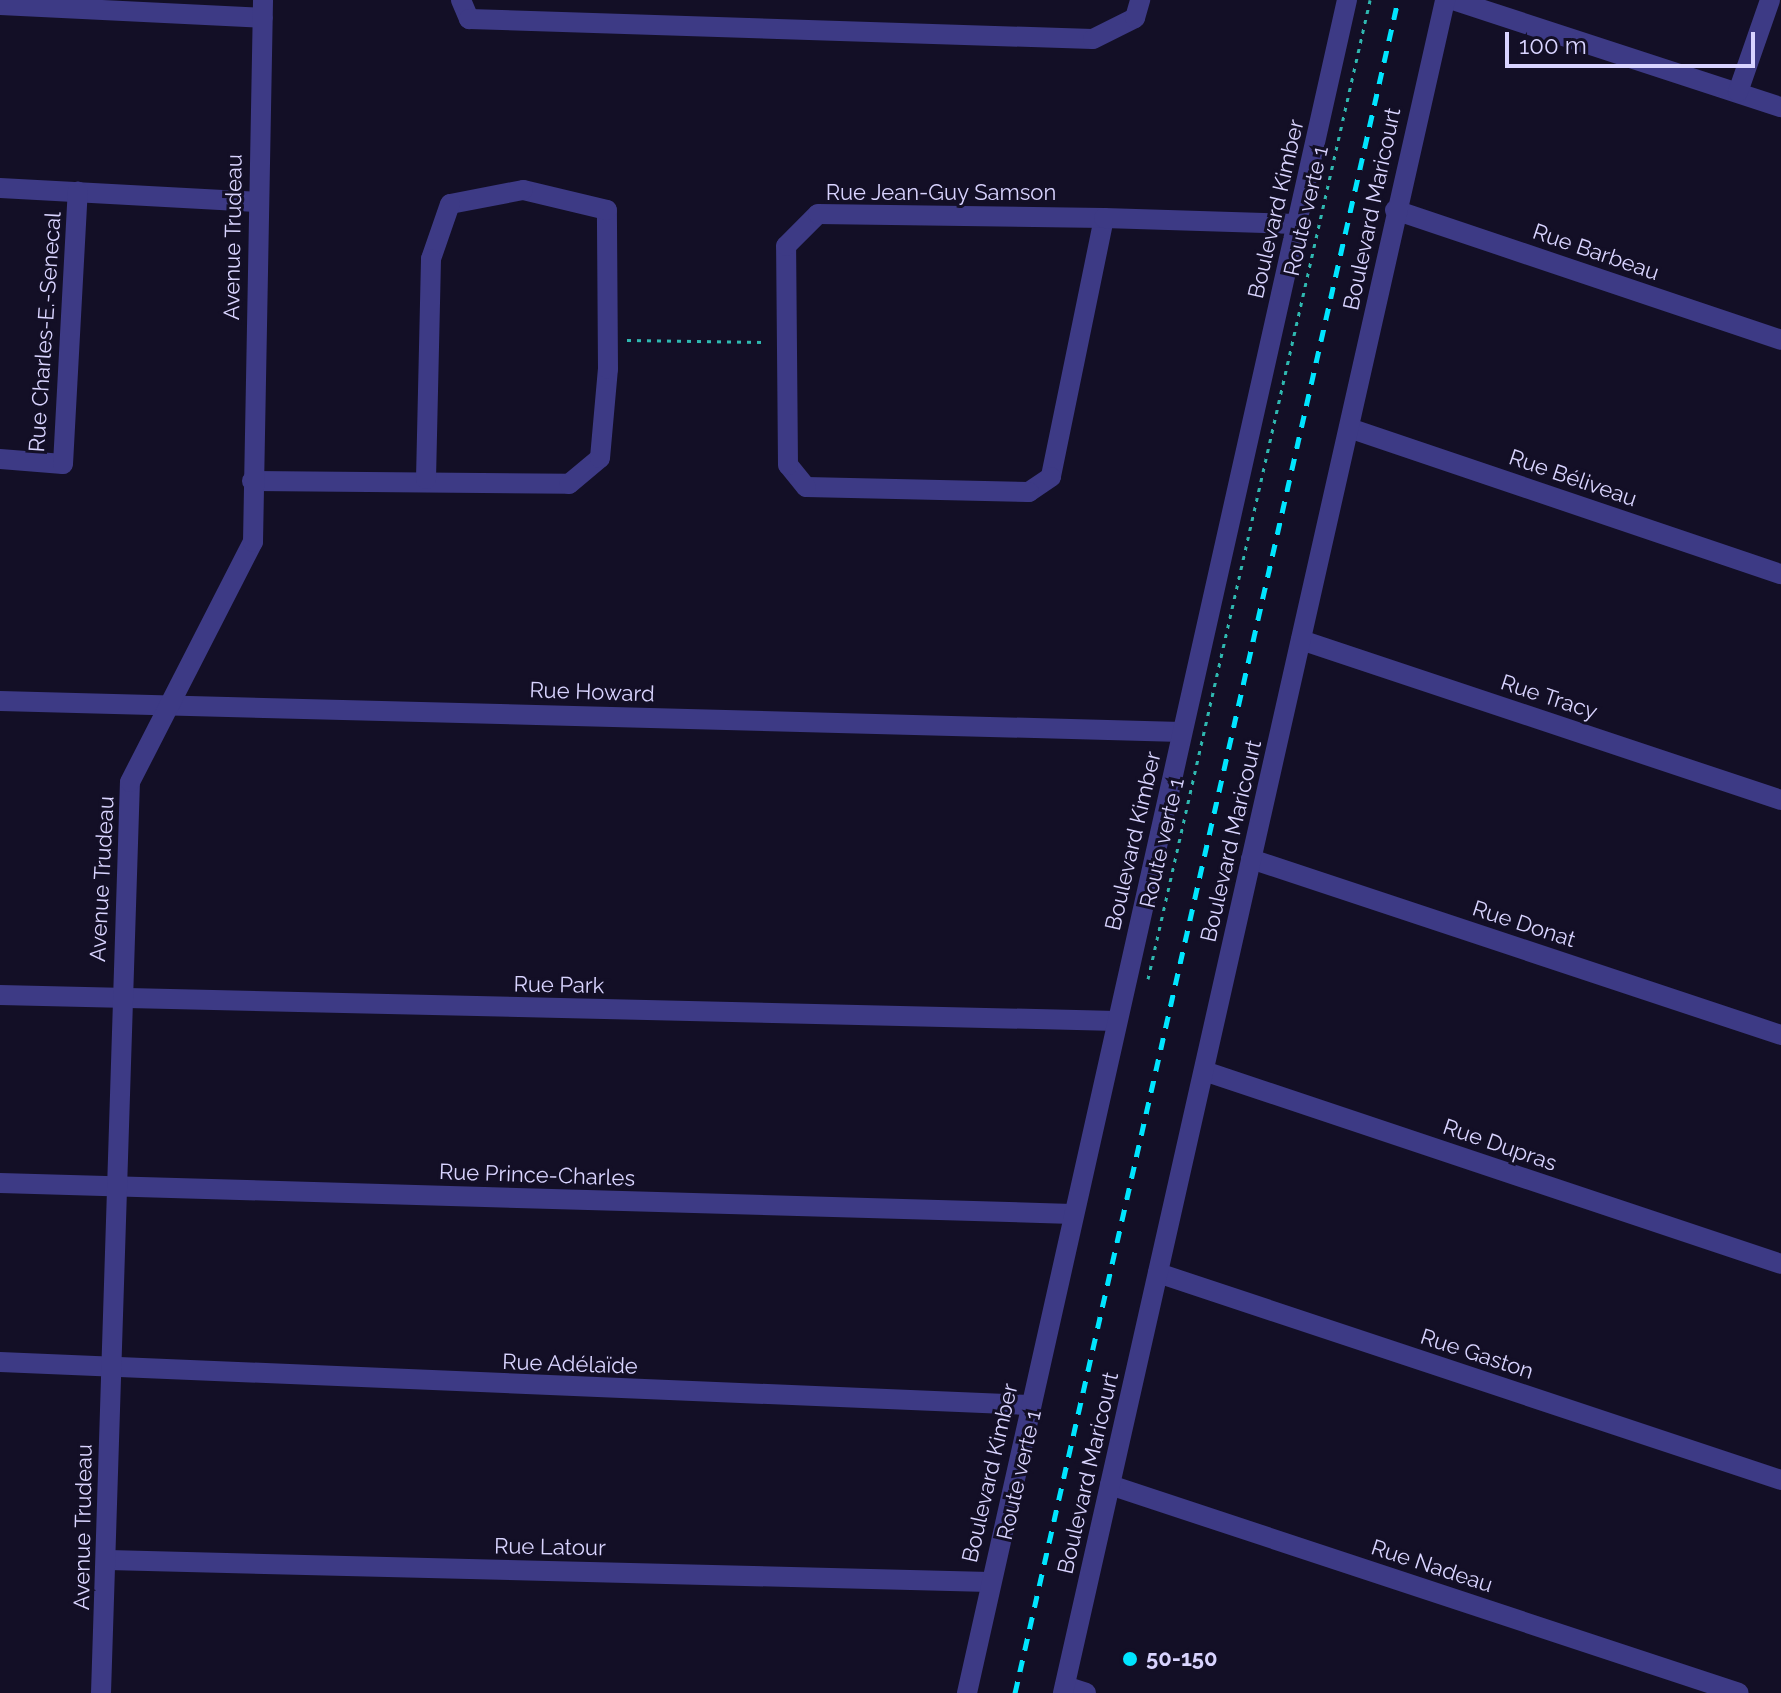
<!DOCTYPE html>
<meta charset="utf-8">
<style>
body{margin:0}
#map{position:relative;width:1781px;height:1693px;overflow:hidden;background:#130f26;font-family:Raleway,sans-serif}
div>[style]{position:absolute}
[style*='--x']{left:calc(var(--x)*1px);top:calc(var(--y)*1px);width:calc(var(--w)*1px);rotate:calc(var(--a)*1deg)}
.path>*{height:3px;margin-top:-1.5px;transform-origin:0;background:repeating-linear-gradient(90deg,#2fb8b0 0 4px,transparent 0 10px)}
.minor>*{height:20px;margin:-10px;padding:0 10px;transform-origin:10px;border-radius:10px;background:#3d3a85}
.rail>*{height:5px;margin-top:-2.5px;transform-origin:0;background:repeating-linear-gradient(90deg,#00e5ff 0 12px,transparent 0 22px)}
.dots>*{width:22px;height:22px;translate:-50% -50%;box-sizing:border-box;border:4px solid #130f26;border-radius:50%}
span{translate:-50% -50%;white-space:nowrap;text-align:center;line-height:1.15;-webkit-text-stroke:6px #130f26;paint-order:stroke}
.street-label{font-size:22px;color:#d9d4ff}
.poi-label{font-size:22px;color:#d9d4ff;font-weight:700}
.left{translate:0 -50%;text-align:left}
.scale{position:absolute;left:1505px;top:32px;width:250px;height:36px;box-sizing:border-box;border:4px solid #d9d4ff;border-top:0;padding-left:10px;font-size:24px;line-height:28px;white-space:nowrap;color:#d9d4ff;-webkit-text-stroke:6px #130f26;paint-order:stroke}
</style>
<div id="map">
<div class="path">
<div style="--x:627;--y:340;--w:140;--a:0.8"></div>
<div style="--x:1148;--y:979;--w:1004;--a:-77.22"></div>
</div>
<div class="minor">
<div style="--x:461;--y:0;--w:21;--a:67"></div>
<div style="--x:469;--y:19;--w:624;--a:1.84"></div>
<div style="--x:1093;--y:39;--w:47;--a:-26.6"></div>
<div style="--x:1135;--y:18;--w:19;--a:-74"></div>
<div style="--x:1453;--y:0;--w:345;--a:18.1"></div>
<div style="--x:0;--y:5;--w:263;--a:2.8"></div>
<div style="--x:1738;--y:92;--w:97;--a:-70.8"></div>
<div style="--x:0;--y:188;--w:258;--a:3.1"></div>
<div style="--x:1395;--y:210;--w:407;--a:18.6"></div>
<div style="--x:1104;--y:218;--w:264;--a:101.6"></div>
<div style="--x:1051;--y:477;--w:27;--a:146"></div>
<div style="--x:1029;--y:492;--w:223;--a:-178.7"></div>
<div style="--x:806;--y:487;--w:28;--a:-129"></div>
<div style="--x:788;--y:465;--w:219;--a:-90.5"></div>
<div style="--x:786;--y:246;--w:45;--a:-45"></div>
<div style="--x:818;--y:214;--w:286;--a:0.8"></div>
<div style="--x:1104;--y:218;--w:193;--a:1.8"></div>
<div style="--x:1349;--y:428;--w:456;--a:18.7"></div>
<div style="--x:0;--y:459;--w:63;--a:4.5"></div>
<div style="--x:63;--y:464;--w:273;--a:-86.9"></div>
<div style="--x:252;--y:481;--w:317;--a:0.5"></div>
<div style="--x:569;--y:484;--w:40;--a:-40"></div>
<div style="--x:600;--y:458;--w:89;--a:-84.9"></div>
<div style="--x:608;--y:369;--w:159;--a:-90.4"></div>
<div style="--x:607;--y:210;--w:86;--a:-166.6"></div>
<div style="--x:523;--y:190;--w:74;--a:169.1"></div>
<div style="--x:450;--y:204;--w:58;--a:109.1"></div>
<div style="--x:431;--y:259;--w:220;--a:91.3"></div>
<div style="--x:1301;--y:640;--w:506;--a:18.43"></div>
<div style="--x:0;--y:701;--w:1182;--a:1.5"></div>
<div style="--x:1251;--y:859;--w:558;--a:18.37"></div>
<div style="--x:0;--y:995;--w:1117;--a:1.33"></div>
<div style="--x:1204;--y:1071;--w:608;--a:18.49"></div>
<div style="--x:0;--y:1183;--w:1073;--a:1.65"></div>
<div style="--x:1158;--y:1273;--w:656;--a:18.38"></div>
<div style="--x:0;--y:1362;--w:1031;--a:2.39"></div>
<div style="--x:1110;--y:1485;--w:662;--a:18.3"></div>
<div style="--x:108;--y:1560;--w:882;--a:1.43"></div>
<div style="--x:1065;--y:1686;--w:22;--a:18"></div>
<div style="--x:101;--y:1693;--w:911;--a:-88.18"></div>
<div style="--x:130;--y:782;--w:270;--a:-62.9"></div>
<div style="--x:253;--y:542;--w:542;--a:-88.94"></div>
<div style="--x:967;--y:1693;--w:1735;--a:-77.35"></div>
<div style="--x:1063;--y:1693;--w:1736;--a:-77.28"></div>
</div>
<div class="rail">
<div style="--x:1015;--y:1693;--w:1736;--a:-77.25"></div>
</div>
<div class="dots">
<div style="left:1130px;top:1659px;background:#00e5ff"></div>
</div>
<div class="street-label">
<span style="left:941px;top:193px">Rue Jean-Guy Samson</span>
<span style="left:1276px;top:209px;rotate:-77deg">Boulevard Kimber</span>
<span style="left:1372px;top:209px;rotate:-78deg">Boulevard Maricourt</span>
<span style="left:1306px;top:211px;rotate:-77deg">Route verte 1</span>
<span style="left:233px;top:237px;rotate:-89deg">Avenue Trudeau</span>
<span style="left:1596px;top:252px;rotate:19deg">Rue Barbeau</span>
<span style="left:45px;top:332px;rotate:-86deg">Rue Charles-E.-Senecal</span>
<span style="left:1573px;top:478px;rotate:19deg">Rue Béliveau</span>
<span style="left:592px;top:692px;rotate:2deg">Rue Howard</span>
<span style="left:1549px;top:697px;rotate:18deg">Rue Tracy</span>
<span style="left:1133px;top:841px;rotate:-77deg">Boulevard Kimber</span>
<span style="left:1231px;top:841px;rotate:-77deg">Boulevard Maricourt</span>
<span style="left:1162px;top:843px;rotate:-77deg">Route verte 1</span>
<span style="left:102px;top:879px;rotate:-87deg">Avenue Trudeau</span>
<span style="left:1524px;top:924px;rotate:18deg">Rue Donat</span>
<span style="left:559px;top:985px;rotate:1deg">Rue Park</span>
<span style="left:1500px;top:1145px;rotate:19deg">Rue Dupras</span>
<span style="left:537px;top:1175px;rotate:2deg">Rue Prince-Charles</span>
<span style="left:1477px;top:1354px;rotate:18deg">Rue Gaston</span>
<span style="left:570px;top:1364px;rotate:2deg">Rue Adélaïde</span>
<span style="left:990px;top:1473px;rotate:-77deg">Boulevard Kimber</span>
<span style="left:1088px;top:1473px;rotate:-77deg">Boulevard Maricourt</span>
<span style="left:1019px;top:1475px;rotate:-77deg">Route verte 1</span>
<span style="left:83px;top:1527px;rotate:-89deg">Avenue Trudeau</span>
<span style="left:550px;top:1547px;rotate:1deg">Rue Latour</span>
<span style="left:1432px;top:1566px;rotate:18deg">Rue Nadeau</span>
</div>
<div class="poi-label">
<span class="left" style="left:1146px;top:1659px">50-150</span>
</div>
<div class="scale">100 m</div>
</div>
